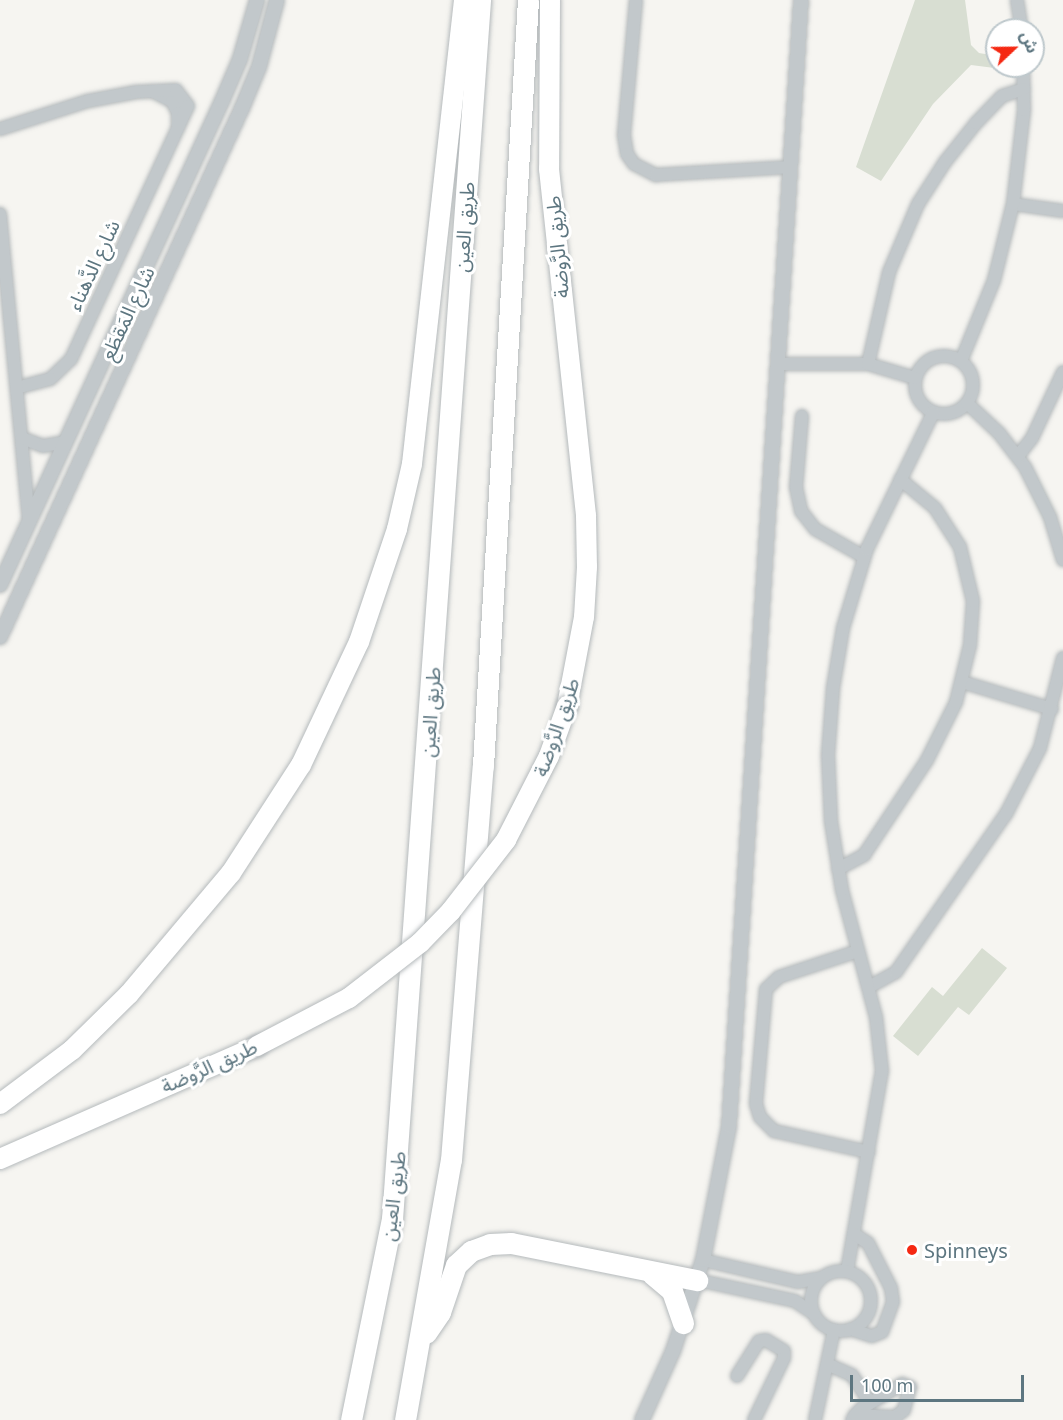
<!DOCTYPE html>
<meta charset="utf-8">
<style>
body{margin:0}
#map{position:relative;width:1063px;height:1420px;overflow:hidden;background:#f6f5f1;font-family:"Noto Sans","Noto Sans Arabic",sans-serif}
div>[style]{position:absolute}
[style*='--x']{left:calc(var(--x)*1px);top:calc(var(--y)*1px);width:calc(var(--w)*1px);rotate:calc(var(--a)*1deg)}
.green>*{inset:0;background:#d8ded2}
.roads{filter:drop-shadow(0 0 2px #b5babc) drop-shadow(0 0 2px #b5babc)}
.minor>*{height:12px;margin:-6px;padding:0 6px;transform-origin:6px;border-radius:6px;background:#c2c8cb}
.minor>.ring{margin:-6px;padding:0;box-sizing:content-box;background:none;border:12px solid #c2c8cb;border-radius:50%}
.tertiary>*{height:14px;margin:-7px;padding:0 7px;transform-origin:7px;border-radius:7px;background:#c2c8cb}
.trunk>*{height:20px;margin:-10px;padding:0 10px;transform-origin:10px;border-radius:10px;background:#fff}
.motorway>*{height:21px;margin:-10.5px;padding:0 10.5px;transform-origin:10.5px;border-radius:10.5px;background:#fff}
.bridges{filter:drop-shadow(0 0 2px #b5babc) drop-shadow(0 0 2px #b5babc)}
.trunk-bridge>*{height:20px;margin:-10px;padding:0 10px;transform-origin:10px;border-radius:10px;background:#fff}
.dots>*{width:16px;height:16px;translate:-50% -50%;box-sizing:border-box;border:3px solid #fff;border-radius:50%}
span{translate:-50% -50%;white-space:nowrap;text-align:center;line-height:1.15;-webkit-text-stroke:6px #fff;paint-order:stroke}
.street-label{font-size:20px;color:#5d7680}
.poi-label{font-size:20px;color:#5d7680}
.left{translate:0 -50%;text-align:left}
.north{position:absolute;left:985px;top:18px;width:60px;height:60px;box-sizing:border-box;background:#fff;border:2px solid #bec8cc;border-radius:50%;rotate:68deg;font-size:16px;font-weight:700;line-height:24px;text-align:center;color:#5d7680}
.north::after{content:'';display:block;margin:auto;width:21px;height:27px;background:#f52812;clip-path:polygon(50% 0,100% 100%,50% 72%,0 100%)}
.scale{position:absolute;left:850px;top:1375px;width:174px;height:27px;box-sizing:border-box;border:3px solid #5d7680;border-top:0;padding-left:8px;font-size:18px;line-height:21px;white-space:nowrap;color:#5d7680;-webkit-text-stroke:4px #fff;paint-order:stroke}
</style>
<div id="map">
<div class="green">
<div style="clip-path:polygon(915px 0,965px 0,971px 45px,979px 53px,997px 56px,997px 66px,1018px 66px,1018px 71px,971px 65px,933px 104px,881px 181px,856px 167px)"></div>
<div style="clip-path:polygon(982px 948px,1007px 968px,969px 1015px,958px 1007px,918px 1056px,893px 1036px,932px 987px,943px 996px)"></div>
</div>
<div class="roads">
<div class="minor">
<div style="--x:636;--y:0;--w:136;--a:95.1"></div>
<div style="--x:624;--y:135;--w:19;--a:81"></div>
<div style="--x:627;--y:154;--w:12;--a:55"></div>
<div style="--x:634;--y:164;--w:25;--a:27"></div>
<div style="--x:656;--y:175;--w:134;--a:-3.4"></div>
<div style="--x:1017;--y:0;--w:30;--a:81"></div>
<div style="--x:152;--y:91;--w:22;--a:27"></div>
<div style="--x:172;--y:101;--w:13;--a:63"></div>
<div style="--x:178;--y:113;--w:15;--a:90"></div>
<div style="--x:0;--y:129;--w:92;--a:-17.7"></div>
<div style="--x:88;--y:101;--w:49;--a:-10.6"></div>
<div style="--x:136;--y:92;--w:40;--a:-2.9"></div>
<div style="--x:176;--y:90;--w:20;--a:53"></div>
<div style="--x:188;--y:106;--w:279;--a:114.8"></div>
<div style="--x:71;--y:359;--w:29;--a:136"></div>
<div style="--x:50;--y:379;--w:34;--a:165"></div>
<div style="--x:1013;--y:204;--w:50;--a:8"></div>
<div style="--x:0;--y:214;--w:309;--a:84.6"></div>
<div class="ring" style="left:915px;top:356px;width:46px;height:46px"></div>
<div style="--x:961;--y:361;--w:87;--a:-67.8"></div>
<div style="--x:994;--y:280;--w:78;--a:-76"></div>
<div style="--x:1013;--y:204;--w:95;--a:-83.3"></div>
<div style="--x:1024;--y:110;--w:44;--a:-91.3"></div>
<div style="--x:778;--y:364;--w:90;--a:0"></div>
<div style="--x:868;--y:364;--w:49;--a:16.6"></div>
<div style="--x:868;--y:364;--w:94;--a:-77.1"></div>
<div style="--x:889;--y:272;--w:74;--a:-66.9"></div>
<div style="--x:918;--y:204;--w:50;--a:-57.3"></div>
<div style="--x:945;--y:162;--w:50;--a:-51.5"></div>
<div style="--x:976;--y:123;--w:37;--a:-46"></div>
<div style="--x:1002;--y:96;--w:23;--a:-18"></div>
<div style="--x:967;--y:403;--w:44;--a:43.2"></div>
<div style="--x:999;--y:433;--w:43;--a:52.6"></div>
<div style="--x:1025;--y:467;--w:56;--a:63.4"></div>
<div style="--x:1050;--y:517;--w:45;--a:73.2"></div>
<div style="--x:802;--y:416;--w:71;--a:94.8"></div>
<div style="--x:796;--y:487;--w:25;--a:78"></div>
<div style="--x:801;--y:511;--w:23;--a:52"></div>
<div style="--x:815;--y:529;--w:56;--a:29.7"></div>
<div style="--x:22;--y:438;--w:22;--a:21"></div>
<div style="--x:43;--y:446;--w:22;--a:-10"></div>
<div style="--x:1018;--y:456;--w:23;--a:-52"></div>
<div style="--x:1032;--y:438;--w:73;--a:-64.8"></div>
<div style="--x:962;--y:682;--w:94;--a:16.7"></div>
<div style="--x:838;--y:869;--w:30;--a:-28"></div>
<div style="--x:864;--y:855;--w:114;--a:-56.4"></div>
<div style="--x:927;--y:760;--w:65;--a:-63.4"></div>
<div style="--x:956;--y:702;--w:59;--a:-76.2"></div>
<div style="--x:970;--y:645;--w:44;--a:-86.1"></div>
<div style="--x:973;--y:601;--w:56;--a:-103.5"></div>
<div style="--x:960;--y:547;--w:46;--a:-122.7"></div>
<div style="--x:935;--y:508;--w:45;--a:-140.4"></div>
<div style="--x:858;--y:951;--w:83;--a:161.8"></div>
<div style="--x:779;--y:977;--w:18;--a:137"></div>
<div style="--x:766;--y:989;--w:115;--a:95"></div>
<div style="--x:756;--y:1104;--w:14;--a:73"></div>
<div style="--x:760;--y:1117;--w:20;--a:45"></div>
<div style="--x:774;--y:1131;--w:97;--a:12.5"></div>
<div style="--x:869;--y:987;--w:31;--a:-29"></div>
<div style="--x:896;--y:972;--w:193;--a:-55.2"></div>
<div style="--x:1006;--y:814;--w:74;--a:-62.7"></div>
<div style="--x:1040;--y:748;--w:93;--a:-75.7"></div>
<div style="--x:703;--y:1260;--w:98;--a:13"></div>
<div style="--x:798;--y:1282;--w:23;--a:-10"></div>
<div style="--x:847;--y:1271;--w:203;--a:-80.1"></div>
<div style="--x:882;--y:1071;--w:54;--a:-96.3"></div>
<div style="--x:876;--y:1017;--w:131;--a:-105"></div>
<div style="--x:842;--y:890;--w:70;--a:-99.1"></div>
<div style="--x:831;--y:821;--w:66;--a:-92.6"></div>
<div style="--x:828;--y:755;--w:67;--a:-85.7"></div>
<div style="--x:833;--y:688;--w:61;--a:-80.5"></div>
<div style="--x:843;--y:628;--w:83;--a:-73.1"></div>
<div style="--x:867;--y:549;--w:151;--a:-64.1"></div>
<div class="ring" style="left:811px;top:1271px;width:48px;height:48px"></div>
<div style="--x:697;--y:1280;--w:100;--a:12.1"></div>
<div style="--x:795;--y:1301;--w:23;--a:34"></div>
<div style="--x:850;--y:1329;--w:23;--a:18"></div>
<div style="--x:872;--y:1336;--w:11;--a:-22"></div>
<div style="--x:882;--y:1332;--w:32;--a:-70"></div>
<div style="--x:893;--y:1302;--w:14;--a:-98"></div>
<div style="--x:891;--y:1288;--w:51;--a:-117.1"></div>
<div style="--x:868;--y:1243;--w:17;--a:-147"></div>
<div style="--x:827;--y:1364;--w:27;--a:24"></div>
<div style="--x:852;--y:1375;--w:33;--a:57"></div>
<div style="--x:737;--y:1376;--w:41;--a:-57.8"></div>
<div style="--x:759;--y:1341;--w:7;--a:-8"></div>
<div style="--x:766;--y:1340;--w:21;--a:31"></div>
<div style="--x:784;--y:1351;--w:7;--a:90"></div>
<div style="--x:784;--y:1358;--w:69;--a:115.8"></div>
<div style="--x:815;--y:1420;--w:92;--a:-78.1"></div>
<div style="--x:852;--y:1420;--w:6;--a:-59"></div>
<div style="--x:855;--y:1415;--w:10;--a:-45"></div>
<div style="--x:862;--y:1408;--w:47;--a:-31"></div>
<div style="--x:902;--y:1384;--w:9;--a:21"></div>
<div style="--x:910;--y:1387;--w:24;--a:105"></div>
<div style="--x:904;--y:1410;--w:11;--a:142"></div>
<div style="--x:895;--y:1417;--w:40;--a:-177.1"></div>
</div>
<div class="tertiary">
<div style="--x:0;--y:585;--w:532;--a:-65.36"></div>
<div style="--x:222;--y:101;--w:46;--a:-66.8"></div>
<div style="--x:240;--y:59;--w:61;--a:-73.9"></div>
<div style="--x:0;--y:637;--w:582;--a:-65.42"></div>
<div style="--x:242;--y:108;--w:44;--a:-67.5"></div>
<div style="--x:259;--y:67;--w:69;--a:-75"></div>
<div style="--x:642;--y:1420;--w:76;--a:-65.8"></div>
<div style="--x:673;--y:1351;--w:96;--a:-71.8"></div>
<div style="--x:703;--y:1260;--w:136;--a:-79"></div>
<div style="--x:729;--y:1126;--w:1128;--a:-86.34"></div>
</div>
<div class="trunk">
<div style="--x:550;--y:0;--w:169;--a:90.3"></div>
<div style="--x:549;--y:169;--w:349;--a:83.9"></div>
<div style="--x:586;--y:516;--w:51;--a:88.9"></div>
<div style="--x:587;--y:567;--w:50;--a:93.4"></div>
<div style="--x:584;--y:617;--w:91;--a:100.8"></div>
<div style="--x:0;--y:1104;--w:90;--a:-36.9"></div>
<div style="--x:72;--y:1050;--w:80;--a:-44.5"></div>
<div style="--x:129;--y:994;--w:158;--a:-49.9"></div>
<div style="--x:231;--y:873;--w:129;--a:-57.1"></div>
<div style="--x:301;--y:765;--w:136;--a:-64.8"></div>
<div style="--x:359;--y:642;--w:119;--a:-71.4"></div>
<div style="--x:397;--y:529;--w:67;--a:-77"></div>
<div style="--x:412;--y:464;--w:467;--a:-83.6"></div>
<div style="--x:0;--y:1159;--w:281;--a:-23.7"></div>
</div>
<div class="motorway">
<div style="--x:652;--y:1274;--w:26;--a:40"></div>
<div style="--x:672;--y:1291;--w:34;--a:71"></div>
<div style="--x:426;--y:1333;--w:25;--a:-56"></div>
<div style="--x:440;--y:1312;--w:50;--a:-71.2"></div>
<div style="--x:456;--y:1265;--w:21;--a:-43"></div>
<div style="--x:471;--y:1251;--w:20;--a:-20"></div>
<div style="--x:490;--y:1244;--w:21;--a:-3"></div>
<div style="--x:511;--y:1243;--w:190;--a:11.3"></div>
<div style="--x:351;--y:1420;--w:205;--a:-78.5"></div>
<div style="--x:392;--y:1219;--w:1222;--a:-85.87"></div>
<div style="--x:405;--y:1420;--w:264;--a:-80"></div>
<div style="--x:451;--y:1160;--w:395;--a:-85.4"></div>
<div style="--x:483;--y:766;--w:767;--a:-86.64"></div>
</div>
</div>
<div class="bridges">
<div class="trunk-bridge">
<div style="--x:257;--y:1046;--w:104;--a:-27.6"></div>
<div style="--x:349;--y:998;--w:90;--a:-37.8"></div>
<div style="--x:420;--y:943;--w:45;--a:-45.9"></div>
<div style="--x:451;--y:911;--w:90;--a:-52.2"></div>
<div style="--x:506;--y:840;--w:94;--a:-62.9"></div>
<div style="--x:549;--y:756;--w:53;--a:-70.2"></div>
</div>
</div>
<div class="dots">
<div style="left:912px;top:1250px;background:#f52812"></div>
</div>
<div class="street-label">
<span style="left:464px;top:227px;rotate:-86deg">طريق العين</span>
<span style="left:557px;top:247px;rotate:-95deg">طريق الرَّوضة</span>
<span style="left:93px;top:265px;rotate:-65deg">شارع الدَّهناء</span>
<span style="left:127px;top:313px;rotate:-65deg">شارع المَقطَع</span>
<span style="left:430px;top:712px;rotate:-86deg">طريق العين</span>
<span style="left:556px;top:727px;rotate:-71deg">طريق الرَّوضة</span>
<span style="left:209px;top:1066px;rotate:-24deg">طريق الرَّوضة</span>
<span style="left:393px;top:1196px;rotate:-83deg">طريق العين</span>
</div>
<div class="poi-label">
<span class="left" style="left:924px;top:1250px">Spinneys</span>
</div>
<div class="north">ش</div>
<div class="scale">100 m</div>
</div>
